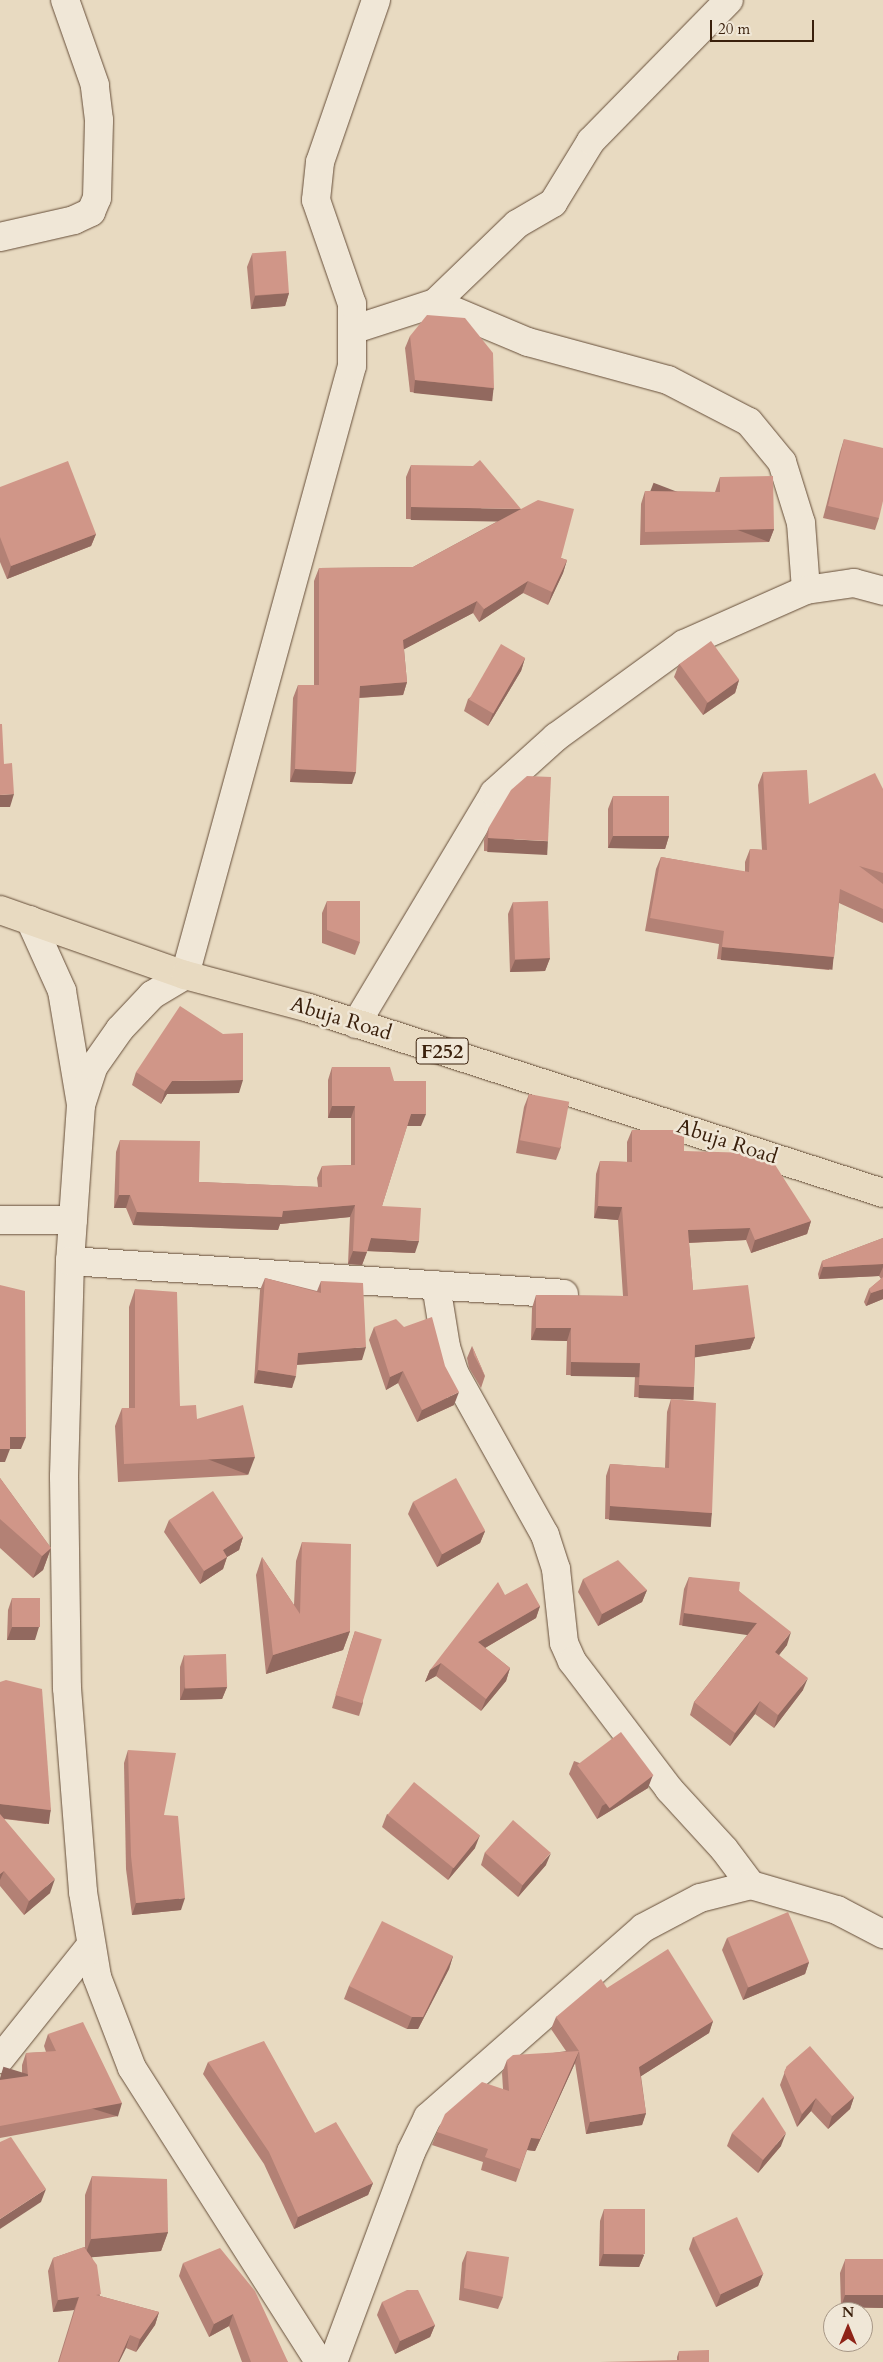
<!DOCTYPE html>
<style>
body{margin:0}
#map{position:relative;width:883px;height:2362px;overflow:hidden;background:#e8dac1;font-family:Cardo,serif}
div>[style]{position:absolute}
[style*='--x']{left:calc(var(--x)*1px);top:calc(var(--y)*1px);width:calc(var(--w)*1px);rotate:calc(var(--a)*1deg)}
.roads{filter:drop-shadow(0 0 1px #664e39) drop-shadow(0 0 1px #664e39)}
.minor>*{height:28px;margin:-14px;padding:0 14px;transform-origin:14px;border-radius:14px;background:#f0e7d7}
.major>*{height:28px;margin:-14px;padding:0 14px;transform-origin:14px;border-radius:14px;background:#e8dac1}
.wall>*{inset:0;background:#b38175}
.shaded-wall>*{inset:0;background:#92695f;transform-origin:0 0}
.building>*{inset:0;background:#d09688;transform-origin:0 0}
span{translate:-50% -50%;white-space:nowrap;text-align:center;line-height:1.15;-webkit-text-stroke:5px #f0e7d7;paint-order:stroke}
.shield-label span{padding:1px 4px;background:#f0e7d7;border:1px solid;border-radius:4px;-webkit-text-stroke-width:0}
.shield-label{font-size:20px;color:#3a200c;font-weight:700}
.street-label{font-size:21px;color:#3a200c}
.north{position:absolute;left:823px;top:2302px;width:50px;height:50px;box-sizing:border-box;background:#f0e7d7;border:1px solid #a79786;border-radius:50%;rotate:0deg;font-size:14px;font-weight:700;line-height:20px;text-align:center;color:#3a200c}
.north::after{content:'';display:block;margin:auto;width:18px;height:22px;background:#8f2418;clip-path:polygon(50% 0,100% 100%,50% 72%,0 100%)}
.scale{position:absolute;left:710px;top:20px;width:104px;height:22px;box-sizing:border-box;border:2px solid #3a200c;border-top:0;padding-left:6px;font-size:15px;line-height:18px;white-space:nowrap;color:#3a200c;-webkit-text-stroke:4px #f0e7d7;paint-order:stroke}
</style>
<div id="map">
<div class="roads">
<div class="minor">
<div style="--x:0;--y:237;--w:76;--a:-12.9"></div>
<div style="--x:74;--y:220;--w:19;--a:-25"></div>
<div style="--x:91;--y:212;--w:15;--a:-67"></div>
<div style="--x:97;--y:198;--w:78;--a:-88.5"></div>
<div style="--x:99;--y:120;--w:35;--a:-97"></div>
<div style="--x:95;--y:85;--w:90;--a:-109.4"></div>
<div style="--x:435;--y:303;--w:101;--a:22.8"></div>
<div style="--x:528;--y:342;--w:145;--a:15.2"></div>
<div style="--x:668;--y:380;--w:91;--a:27.4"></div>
<div style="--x:749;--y:422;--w:52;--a:50.5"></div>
<div style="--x:782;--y:462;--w:64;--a:72.7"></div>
<div style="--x:801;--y:523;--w:67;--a:85.7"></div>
<div style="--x:352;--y:330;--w:87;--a:-18"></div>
<div style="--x:435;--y:303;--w:114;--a:-43.9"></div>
<div style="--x:517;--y:224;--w:42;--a:-30.3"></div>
<div style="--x:553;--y:203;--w:73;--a:-58.5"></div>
<div style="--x:591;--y:141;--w:197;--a:-45.6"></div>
<div style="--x:30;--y:920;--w:78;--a:65.7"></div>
<div style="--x:62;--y:991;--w:116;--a:80.5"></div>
<div style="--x:81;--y:1105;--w:156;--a:94"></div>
<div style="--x:70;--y:1261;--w:216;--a:91.6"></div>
<div style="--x:64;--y:1477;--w:211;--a:89.2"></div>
<div style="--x:67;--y:1688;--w:205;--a:85.5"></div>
<div style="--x:83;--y:1892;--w:86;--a:80.6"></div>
<div style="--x:97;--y:1977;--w:97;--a:69"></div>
<div style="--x:132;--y:2068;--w:348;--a:57.5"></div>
<div style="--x:356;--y:1024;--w:269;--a:-59.1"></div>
<div style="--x:494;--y:793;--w:84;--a:-42.1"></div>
<div style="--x:556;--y:737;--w:158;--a:-36"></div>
<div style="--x:684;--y:644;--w:133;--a:-23.9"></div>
<div style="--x:806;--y:590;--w:49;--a:-8.3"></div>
<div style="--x:854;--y:583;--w:30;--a:15"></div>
<div style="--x:82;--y:1102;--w:38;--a:-72"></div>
<div style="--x:94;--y:1066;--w:45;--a:-54.9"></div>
<div style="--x:120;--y:1029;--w:47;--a:-46.7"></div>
<div style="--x:152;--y:995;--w:39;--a:-31"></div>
<div style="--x:185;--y:975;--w:631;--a:-74.67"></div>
<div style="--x:352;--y:366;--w:62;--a:-90"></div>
<div style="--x:352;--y:304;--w:110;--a:-109.1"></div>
<div style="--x:316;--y:200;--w:38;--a:-84"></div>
<div style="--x:320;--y:162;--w:171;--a:-70.9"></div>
<div style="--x:0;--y:1220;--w:73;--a:0"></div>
<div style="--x:70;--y:1261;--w:495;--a:3.8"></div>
<div style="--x:436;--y:1285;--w:63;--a:80.8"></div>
<div style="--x:446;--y:1347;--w:28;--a:72"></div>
<div style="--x:455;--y:1374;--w:184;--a:60.8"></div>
<div style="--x:545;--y:1535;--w:36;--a:72"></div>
<div style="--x:556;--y:1569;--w:74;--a:83.8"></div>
<div style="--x:564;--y:1643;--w:20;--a:66"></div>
<div style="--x:572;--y:1661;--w:161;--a:52.8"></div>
<div style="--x:669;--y:1789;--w:81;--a:47.5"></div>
<div style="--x:724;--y:1849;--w:45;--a:53.1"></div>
<div style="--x:0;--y:2059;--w:146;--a:-51.4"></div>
<div style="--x:333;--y:2362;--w:224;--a:-69.6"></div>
<div style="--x:411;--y:2152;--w:39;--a:-64"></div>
<div style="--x:428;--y:2117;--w:286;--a:-41.3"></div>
<div style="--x:643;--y:1928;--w:64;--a:-27.8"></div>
<div style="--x:700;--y:1898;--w:53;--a:-14.3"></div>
<div style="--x:751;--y:1885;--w:90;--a:16.2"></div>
<div style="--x:837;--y:1910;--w:52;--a:27.6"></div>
</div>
<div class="major">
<div style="--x:0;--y:910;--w:196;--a:19.4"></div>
<div style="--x:185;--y:975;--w:128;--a:14.9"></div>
<div style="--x:309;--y:1008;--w:603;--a:17.86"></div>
</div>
</div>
<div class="wall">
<div style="clip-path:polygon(252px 254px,289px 293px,285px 306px,251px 309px,247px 267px)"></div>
<div style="clip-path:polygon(410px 336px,494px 388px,489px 400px,410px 392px,405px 348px)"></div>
<div style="clip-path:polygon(844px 439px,879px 518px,875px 530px,823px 518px,840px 452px)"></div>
<div style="clip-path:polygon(411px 465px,561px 558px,567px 560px,563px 573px,548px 605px,523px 593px,479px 622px,473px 613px,404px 649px,407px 682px,403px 695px,359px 698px,352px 784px,290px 782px,293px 698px,298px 685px,314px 685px,314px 581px,319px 568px,413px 567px,498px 521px,406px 519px,406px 477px)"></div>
<div style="clip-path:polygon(720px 477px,774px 529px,769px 542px,640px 545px,641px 504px,645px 491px,715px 492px)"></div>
<div style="clip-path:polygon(0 487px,96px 534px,91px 546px,7px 579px,0 562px)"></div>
<div style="clip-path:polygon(525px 658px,521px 671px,488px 726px,464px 711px,468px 699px)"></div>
<div style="clip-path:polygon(679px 664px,739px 680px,735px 693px,703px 715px,674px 677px)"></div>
<div style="clip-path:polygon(763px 772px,809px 804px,883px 789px,883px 923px,839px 903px,834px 957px,829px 970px,717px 959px,719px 944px,645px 931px,656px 869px,661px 857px,745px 872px,745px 862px,750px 849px,762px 850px,758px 785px)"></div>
<div style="clip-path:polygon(613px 796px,669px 836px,665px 849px,608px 848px,608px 809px)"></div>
<div style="clip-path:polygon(489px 827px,543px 854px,484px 851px,484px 840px)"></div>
<div style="clip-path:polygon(327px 901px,360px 942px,355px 955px,322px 943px,322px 913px)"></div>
<div style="clip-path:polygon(513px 902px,550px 958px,545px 971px,510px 972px,508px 914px)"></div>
<div style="clip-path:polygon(332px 1067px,394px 1081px,421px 1126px,407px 1126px,382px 1206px,415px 1253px,367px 1251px,362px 1265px,348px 1264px,350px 1217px,280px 1224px,278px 1230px,133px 1225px,126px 1208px,114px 1208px,116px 1152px,120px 1140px,199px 1182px,318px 1187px,317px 1178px,322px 1166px,351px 1165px,351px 1118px,328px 1118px,328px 1080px)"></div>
<div style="clip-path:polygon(136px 1072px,239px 1093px,167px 1094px,161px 1104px,132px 1085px)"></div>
<div style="clip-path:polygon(529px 1094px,561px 1147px,556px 1160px,516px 1153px,524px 1107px)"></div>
<div style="clip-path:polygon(632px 1130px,684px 1151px,811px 1221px,807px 1234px,751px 1253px,746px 1240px,689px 1243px,693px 1290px,755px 1337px,750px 1349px,695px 1357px,694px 1387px,690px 1399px,634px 1397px,635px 1376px,566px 1375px,567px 1341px,531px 1340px,532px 1308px,536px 1295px,623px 1296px,618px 1220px,594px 1218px,596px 1174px,600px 1161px,627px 1162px,627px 1142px)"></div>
<div style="clip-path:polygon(883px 1238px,883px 1299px,866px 1306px,864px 1302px,869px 1289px,881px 1279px,879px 1276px,819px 1279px,818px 1274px,822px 1261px)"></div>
<div style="clip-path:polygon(265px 1278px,317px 1291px,321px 1281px,362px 1360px,297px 1365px,292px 1388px,254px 1383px,260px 1290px)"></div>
<div style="clip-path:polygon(135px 1289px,180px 1406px,197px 1419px,248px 1475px,118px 1482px,115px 1426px,122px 1408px,129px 1408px,129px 1307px)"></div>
<div style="clip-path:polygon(374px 1327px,454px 1405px,417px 1422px,398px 1383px,386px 1390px,369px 1340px)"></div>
<div style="clip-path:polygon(472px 1346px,485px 1376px,481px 1388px,469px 1368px,467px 1358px)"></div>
<div style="clip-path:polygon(671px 1399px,712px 1513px,708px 1526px,605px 1519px,606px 1476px,610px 1464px,665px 1468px,667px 1412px)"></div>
<div style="clip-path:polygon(0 1478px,51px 1548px,43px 1570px,33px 1578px,0 1548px)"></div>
<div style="clip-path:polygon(413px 1502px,485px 1531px,480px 1543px,437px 1567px,408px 1514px)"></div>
<div style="clip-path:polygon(169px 1520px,243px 1537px,239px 1550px,227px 1557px,223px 1569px,200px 1584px,164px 1532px)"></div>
<div style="clip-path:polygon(302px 1542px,350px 1631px,343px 1650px,266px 1674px,256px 1575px,262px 1557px,294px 1605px,296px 1561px)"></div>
<div style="clip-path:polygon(689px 1577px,739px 1591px,787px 1645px,779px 1655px,803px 1690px,774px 1728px,755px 1714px,730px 1746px,690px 1715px,694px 1702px,748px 1634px,679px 1625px,684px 1589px)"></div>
<div style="clip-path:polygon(583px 1579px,647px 1590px,642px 1602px,598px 1626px,578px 1592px)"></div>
<div style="clip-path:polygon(505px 1595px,540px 1606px,536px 1618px,485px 1648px,510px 1668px,506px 1681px,481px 1711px,436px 1676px,425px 1682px,430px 1670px)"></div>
<div style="clip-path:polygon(12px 1598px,35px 1640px,7px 1640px,8px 1610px)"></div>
<div style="clip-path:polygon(355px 1631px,363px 1703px,359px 1716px,332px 1708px,351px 1643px)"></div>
<div style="clip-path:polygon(184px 1655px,227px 1687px,222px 1699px,180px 1700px,180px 1667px)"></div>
<div style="clip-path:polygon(0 1682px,51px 1810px,46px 1824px,4px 1819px,50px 1893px,24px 1915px,0 1886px)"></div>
<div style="clip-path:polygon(128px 1750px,164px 1815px,181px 1910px,132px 1915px,126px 1869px,124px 1763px)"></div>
<div style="clip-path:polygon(574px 1761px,648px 1788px,597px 1819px,569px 1774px)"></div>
<div style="clip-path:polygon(387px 1814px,475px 1848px,448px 1880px,382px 1827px)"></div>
<div style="clip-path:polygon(485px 1852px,546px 1865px,518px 1897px,481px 1865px)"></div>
<div style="clip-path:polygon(727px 1938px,809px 1962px,805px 1974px,743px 2000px,722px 1950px)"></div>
<div style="clip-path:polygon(453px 1956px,449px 1969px,418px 2029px,407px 2029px,344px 1999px,349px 1986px)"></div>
<div style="clip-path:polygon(607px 1988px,713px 2021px,709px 2033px,641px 2076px,646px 2113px,642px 2125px,586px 2134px,575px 2063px,535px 2151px,527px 2150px,516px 2182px,481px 2170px,483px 2162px,432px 2145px,437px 2132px,503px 2089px,502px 2073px,507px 2060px,566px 2051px,551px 2029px,556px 2017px)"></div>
<div style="clip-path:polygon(48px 2034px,118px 2116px,0 2138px,0 2080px,22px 2077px,22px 2065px,26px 2053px,46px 2052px,44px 2046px)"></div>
<div style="clip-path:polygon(208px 2062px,315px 2133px,373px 2183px,368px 2195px,294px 2229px,264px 2164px,203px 2074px)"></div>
<div style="clip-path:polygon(787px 2066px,854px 2097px,850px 2109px,828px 2129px,811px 2111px,797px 2127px,780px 2085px)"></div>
<div style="clip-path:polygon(732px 2133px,781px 2146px,758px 2173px,727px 2146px)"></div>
<div style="clip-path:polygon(92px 2176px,168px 2232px,161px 2251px,92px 2257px,100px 2296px,159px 2312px,155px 2325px,136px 2352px,126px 2348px,119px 2362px,58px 2362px,74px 2310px,53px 2312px,48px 2271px,53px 2258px,85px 2247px,85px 2195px)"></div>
<div style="clip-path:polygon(604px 2209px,644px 2255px,639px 2267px,599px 2266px,600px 2221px)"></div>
<div style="clip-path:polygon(693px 2237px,763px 2274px,758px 2286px,716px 2307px,689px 2249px)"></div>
<div style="clip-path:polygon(467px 2251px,503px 2297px,498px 2309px,459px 2300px,462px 2263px)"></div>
<div style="clip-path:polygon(883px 2259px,883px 2308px,841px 2307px,840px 2273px,845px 2260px)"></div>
<div style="clip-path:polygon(183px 2263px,288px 2362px,242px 2362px,229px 2326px,209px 2337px,179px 2276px)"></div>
<div style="clip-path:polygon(382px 2302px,435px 2325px,430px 2337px,395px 2354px,377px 2315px)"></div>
<div style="clip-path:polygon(679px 2351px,709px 2362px,677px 2360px,677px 2357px)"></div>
</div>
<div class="shaded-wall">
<div style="clip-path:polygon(289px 293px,285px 306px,251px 309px,255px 296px)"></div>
<div style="left:415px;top:380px;width:79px;height:13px;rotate:6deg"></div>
<div style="left:411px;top:507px;width:110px;height:13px;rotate:1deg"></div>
<div style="left:774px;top:529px;width:14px;height:129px;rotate:111deg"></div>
<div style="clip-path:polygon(96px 534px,91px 546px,7px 579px,11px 566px)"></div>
<div style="clip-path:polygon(567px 560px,563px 573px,548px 605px,552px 592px)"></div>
<div style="clip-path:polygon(528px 581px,523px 593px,479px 622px,484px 609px)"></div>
<div style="clip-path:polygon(477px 601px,473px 613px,399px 652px,403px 640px)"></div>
<div style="clip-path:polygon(525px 658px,521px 671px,488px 726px,493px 713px)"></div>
<div style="clip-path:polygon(739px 680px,735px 693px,703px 715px,707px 703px)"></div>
<div style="clip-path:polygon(407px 682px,403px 695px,355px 698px,360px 686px)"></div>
<div style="clip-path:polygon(295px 769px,356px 772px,352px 784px,290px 782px)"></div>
<div style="clip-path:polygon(14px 794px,10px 807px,0 807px,0 795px)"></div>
<div style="clip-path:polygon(613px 836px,669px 836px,665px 849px,608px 848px)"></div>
<div style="left:488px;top:838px;width:60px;height:14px;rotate:3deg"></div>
<div style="left:722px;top:947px;width:112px;height:13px;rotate:5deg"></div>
<div style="clip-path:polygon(550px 958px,545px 971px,510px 972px,515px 960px)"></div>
<div style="clip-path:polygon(243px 1080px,239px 1093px,167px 1094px,161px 1104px,165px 1091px,172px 1081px)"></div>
<div style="clip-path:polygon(332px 1106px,355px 1106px,351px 1118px,328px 1118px)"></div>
<div style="clip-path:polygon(411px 1114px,426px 1114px,421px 1126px,407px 1126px)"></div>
<div style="clip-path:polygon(119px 1195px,130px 1195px,126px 1208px,114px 1208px)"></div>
<div style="clip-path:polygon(355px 1205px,350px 1217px,280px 1224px,278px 1230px,133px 1225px,137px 1212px,283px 1211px)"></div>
<div style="clip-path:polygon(598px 1206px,622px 1207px,618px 1220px,594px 1218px)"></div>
<div style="clip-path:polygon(811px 1221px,807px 1234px,751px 1253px,755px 1240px)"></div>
<div style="clip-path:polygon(750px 1228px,746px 1240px,684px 1243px,688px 1230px)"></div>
<div style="clip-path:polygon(371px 1238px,419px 1241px,415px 1253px,366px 1251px)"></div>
<div style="clip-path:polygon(353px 1251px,367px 1252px,362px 1265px,348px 1264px)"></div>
<div style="clip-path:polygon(883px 1264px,883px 1267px,879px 1276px,819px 1279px,823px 1267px)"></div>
<div style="clip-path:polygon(883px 1289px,883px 1299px,866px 1306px,871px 1293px)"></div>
<div style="clip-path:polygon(536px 1328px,571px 1328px,567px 1341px,531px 1340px)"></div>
<div style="clip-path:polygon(755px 1337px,750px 1349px,691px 1358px,695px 1345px)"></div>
<div style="clip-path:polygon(366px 1347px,362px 1360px,293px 1365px,298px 1353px)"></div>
<div style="left:571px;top:1362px;width:69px;height:14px;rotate:1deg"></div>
<div style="clip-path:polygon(258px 1370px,296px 1376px,292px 1388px,254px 1383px)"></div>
<div style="clip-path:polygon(403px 1371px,398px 1383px,386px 1390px,390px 1377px)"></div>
<div style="left:639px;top:1385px;width:55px;height:13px;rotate:2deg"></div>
<div style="clip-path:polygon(459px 1392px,454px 1405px,417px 1422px,422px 1410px)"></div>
<div style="clip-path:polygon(10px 1437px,26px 1437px,21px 1449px,5px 1449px)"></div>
<div style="clip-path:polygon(0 1449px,10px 1449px,5px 1462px,0 1462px)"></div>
<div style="left:255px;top:1457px;width:19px;height:131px;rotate:111deg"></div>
<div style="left:610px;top:1506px;width:102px;height:14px;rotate:4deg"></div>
<div style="clip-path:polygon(485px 1531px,480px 1543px,437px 1567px,442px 1554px)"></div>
<div style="clip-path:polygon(243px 1537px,239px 1550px,227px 1557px,223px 1569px,200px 1584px,204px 1571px,223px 1550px)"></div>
<div style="clip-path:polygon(51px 1548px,43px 1570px,33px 1578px,42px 1556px)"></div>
<div style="clip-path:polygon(647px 1590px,642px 1602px,598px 1626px,602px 1614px)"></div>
<div style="clip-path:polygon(540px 1606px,536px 1618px,473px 1655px,478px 1642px)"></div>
<div style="left:684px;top:1613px;width:74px;height:13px;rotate:8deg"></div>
<div style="clip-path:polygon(12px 1627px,39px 1627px,35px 1640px,7px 1640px)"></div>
<div style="clip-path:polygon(350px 1631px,343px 1650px,266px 1674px,273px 1655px)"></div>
<div style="clip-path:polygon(791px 1632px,787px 1645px,771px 1665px,775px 1652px)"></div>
<div style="clip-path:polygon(441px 1663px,436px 1676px,425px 1682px,430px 1670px)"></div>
<div style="clip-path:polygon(510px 1668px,506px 1681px,481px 1711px,486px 1699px)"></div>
<div style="clip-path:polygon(808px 1678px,803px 1690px,774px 1728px,778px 1715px)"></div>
<div style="clip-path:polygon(185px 1687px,227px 1687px,222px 1699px,180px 1700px)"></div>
<div style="clip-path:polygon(760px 1701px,755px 1714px,730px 1746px,735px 1733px)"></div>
<div style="clip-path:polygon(653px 1775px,648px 1788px,597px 1819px,602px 1806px)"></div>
<div style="left:0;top:1804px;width:51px;height:14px;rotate:7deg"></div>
<div style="clip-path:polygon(480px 1835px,475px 1848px,448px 1880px,453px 1868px)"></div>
<div style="clip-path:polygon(551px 1853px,546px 1865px,518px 1897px,523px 1884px)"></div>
<div style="clip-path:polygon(4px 1871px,0 1880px,0 1874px)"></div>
<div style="clip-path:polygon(55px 1879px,50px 1893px,24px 1915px,29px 1901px)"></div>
<div style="clip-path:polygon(185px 1898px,181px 1910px,132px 1915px,136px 1903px)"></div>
<div style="clip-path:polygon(453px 1956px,449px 1969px,418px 2029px,407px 2029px,412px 2017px)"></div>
<div style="clip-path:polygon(809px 1962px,805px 1974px,743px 2000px,748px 1987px)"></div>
<div style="clip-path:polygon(713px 2021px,709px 2033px,635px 2080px,639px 2067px)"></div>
<div style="clip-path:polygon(579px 2051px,575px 2063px,535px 2151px,527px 2150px,531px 2138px)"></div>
<div style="clip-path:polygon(854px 2097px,850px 2109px,828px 2129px,832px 2116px)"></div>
<div style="clip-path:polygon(816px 2098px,811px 2111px,797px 2127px,802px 2114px)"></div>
<div style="left:122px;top:2103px;width:14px;height:124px;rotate:107deg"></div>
<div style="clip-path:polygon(646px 2113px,642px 2125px,586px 2134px,590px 2122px)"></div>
<div style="clip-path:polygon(786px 2133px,781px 2146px,758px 2173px,763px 2160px)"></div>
<div style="clip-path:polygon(373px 2183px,368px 2195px,294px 2229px,298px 2217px)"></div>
<div style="clip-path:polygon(46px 2189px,41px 2202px,0 2229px,0 2219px)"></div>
<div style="clip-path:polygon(168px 2232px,161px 2251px,84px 2258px,91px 2239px)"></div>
<div style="clip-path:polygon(603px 2254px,644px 2255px,639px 2267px,599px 2266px)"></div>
<div style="clip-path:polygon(763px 2274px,758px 2286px,716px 2307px,721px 2294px)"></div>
<div style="clip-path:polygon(845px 2295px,883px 2295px,883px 2308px,841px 2307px)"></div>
<div style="clip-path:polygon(79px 2297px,74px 2310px,53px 2312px,58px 2300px)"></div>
<div style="clip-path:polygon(159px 2312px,155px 2325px,136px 2352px,140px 2339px)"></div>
<div style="clip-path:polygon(233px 2314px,229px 2326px,209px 2337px,214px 2324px)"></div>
<div style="clip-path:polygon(435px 2325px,430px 2337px,395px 2354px,400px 2341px)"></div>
<div style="clip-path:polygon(130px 2335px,126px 2348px,119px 2362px,118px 2362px)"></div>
</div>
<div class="building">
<div style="left:286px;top:251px;width:42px;height:34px;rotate:86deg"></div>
<div style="clip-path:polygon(427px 315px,465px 318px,493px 353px,494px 388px,415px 380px,410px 336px)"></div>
<div style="clip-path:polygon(844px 439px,883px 448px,883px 501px,879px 518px,828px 506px)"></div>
<div style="clip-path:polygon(480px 460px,521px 509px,538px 500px,574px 509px,561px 558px,567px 560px,552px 592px,528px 581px,484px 609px,477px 601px,403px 640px,407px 682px,360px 686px,356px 772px,295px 769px,298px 685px,319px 685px,319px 568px,413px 567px,521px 509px,411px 507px,411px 465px,473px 466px)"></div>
<div style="clip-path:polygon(68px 461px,96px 534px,11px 566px,0 537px,0 487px)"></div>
<div style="clip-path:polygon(773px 476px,774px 529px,645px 532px,645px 491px,720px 492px,720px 477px)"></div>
<div style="left:711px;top:641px;width:48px;height:39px;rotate:54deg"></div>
<div style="left:501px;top:644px;width:28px;height:64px;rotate:30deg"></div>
<div style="clip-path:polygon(0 724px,2px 724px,4px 764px,12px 763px,14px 794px,0 795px)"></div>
<div style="clip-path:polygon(807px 770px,809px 804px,875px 773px,883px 789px,883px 873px,859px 866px,883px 884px,883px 909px,840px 889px,834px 957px,722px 947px,724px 931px,650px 918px,661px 857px,749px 872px,750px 849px,767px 850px,763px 772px)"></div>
<div style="clip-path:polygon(527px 776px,551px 777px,548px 841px,488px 838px,489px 827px,511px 790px)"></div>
<div style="left:613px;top:796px;width:56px;height:40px"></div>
<div style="clip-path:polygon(327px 901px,360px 901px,360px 942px,327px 930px)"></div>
<div style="left:548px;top:901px;width:57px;height:35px;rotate:88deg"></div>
<div style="clip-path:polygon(180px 1006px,223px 1034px,243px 1033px,243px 1080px,172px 1081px,165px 1091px,136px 1072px)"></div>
<div style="clip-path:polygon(332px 1067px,390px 1067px,394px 1081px,426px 1081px,426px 1114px,411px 1114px,382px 1206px,421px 1208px,419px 1241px,371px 1238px,367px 1252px,353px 1251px,355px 1205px,283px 1211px,282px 1217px,137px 1212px,130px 1195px,119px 1195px,120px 1140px,200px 1141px,199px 1182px,322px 1187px,322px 1166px,355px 1165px,355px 1106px,332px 1106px)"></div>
<div style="left:529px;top:1094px;width:41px;height:47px;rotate:11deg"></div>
<div style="clip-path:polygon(632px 1130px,681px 1130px,684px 1131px,684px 1151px,751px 1153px,772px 1160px,811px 1221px,755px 1240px,750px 1228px,688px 1230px,693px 1290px,748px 1285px,755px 1337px,695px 1345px,694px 1387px,639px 1385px,640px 1363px,571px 1362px,571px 1328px,536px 1328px,536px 1295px,628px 1296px,622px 1207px,598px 1206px,600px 1161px,632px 1162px)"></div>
<div style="clip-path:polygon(883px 1238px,883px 1264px,823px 1267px,822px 1261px)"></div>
<div style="clip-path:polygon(883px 1277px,883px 1289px,871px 1293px,869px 1289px)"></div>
<div style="clip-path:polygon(265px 1278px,321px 1293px,321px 1281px,363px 1283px,366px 1347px,298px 1353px,296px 1376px,258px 1370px)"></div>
<div style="clip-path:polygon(0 1285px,25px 1291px,26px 1437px,10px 1437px,10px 1449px,0 1449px)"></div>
<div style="clip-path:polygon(135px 1289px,177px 1292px,180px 1406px,196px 1405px,197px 1419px,243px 1405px,255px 1457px,124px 1464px,122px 1408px,135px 1408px)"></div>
<div style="clip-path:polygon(432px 1317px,445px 1366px,459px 1392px,422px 1410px,403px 1371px,390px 1377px,374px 1327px,396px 1319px,404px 1327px)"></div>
<div style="clip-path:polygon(472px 1346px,485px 1376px,474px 1355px)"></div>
<div style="clip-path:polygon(671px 1399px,716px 1403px,712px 1513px,610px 1506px,610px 1464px,669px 1468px)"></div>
<div style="clip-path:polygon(0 1478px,51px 1548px,42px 1556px,0 1519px)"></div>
<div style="left:456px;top:1478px;width:60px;height:49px;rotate:61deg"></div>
<div style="clip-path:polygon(213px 1491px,243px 1537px,223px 1550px,227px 1557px,204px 1571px,169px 1520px)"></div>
<div style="clip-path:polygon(302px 1542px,351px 1544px,350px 1631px,273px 1655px,262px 1557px,300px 1614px)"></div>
<div style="clip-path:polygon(618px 1560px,647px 1590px,602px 1614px,583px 1579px)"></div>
<div style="clip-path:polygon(689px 1577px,740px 1582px,739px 1591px,791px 1632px,775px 1652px,808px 1678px,778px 1715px,760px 1701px,735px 1733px,694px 1702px,757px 1623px,684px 1613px)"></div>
<div style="clip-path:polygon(498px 1582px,505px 1595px,527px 1583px,540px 1606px,478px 1642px,510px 1668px,486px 1699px,441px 1663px,430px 1670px)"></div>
<div style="left:12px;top:1598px;width:28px;height:29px"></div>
<div style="left:355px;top:1631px;width:28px;height:67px;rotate:17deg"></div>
<div style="left:226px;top:1654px;width:33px;height:42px;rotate:88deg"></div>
<div style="clip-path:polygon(6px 1680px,42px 1689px,51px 1810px,0 1804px,0 1682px)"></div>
<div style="left:621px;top:1732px;width:54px;height:55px;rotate:53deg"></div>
<div style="clip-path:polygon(128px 1750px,176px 1753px,164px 1815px,178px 1816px,185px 1898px,136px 1903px,131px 1856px)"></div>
<div style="left:414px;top:1782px;width:85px;height:42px;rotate:39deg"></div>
<div style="clip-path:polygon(0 1814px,55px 1879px,29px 1901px,4px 1871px,0 1874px)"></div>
<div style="left:513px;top:1820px;width:50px;height:43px;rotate:41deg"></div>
<div style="left:788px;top:1912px;width:54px;height:66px;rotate:67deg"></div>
<div style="clip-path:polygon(382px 1921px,453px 1956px,423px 2017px,412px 2017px,349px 1986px)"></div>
<div style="clip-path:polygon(668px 1949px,713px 2021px,639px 2067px,646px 2113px,590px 2122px,579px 2051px,540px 2139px,531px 2138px,520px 2169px,485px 2157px,488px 2149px,437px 2132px,445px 2114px,482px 2082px,509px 2091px,507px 2060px,513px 2055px,579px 2051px,556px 2017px,601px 1979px,607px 1988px)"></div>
<div style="clip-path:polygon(83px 2022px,122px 2103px,0 2126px,0 2080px,28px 2076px,26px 2053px,56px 2051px,48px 2034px)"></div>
<div style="clip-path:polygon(264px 2041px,315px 2133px,336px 2122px,373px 2183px,298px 2217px,269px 2152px,208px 2062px)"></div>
<div style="clip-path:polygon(810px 2046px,854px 2097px,832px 2116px,816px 2098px,802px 2114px,784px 2072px,787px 2066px)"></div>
<div style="clip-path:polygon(763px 2097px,786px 2133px,763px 2160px,732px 2133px)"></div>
<div style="clip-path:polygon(11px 2137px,46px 2189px,0 2219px,0 2142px)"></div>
<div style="clip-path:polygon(92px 2176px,167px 2179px,168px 2232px,91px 2239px)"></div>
<div style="left:604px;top:2209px;width:41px;height:45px"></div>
<div style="left:737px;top:2217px;width:63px;height:48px;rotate:65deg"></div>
<div style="clip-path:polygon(84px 2247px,97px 2265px,101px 2294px,96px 2295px,159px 2312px,140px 2339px,130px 2335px,118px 2362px,59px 2362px,79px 2297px,58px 2300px,53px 2258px)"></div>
<div style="clip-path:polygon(220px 2248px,255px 2291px,288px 2362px,251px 2362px,233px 2314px,214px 2324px,183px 2263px)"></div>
<div style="clip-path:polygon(467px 2251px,509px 2257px,503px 2297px,464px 2288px)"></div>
<div style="left:883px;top:2259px;width:36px;height:38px;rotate:90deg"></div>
<div style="clip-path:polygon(407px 2290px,418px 2290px,435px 2325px,400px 2341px,382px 2302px)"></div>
<div style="clip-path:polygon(709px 2350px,709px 2362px,600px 2362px,679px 2360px,679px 2351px)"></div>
</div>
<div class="shield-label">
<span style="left:442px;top:1051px">F252</span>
</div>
<div class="street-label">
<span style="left:341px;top:1019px;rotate:17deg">Abuja Road</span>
<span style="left:727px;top:1142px;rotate:18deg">Abuja Road</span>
</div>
<div class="north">N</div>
<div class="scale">20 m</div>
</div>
